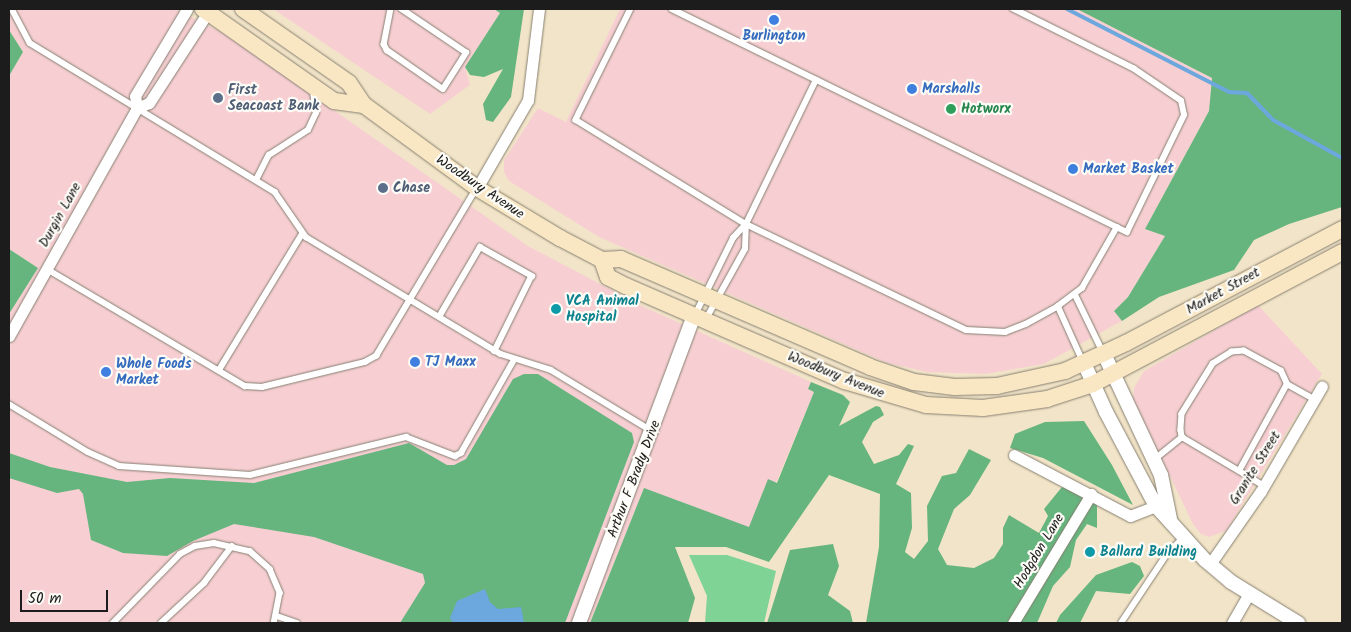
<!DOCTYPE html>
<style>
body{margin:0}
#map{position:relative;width:1351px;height:632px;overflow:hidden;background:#f2e4c8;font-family:Kalam,sans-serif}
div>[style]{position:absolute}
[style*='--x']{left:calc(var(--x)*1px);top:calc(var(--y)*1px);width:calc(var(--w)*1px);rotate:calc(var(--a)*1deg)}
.built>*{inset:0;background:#f7cfd3}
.green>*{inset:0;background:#7ed395}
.forest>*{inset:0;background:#66b57e}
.water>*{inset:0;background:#6ca7dd}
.stream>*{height:4px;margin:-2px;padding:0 2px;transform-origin:2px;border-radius:2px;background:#6ca7dd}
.roads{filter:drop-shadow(0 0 1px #878072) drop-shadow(0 0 1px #878072)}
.service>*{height:5.5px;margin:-2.75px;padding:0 2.75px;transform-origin:2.75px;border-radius:2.75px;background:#fff}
.minor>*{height:11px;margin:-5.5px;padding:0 5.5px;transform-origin:5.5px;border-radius:5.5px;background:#fff}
.tertiary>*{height:14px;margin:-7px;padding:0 7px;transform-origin:7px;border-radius:7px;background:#fff}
.secondary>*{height:16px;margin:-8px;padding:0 8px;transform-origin:8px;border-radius:8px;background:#f9e7c3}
.dots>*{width:14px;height:14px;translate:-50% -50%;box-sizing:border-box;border:2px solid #fdfcf7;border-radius:50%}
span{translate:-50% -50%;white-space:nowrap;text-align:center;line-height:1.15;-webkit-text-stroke:4.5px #fdfcf7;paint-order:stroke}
.shop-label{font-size:14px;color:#366cbe;font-weight:700}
.left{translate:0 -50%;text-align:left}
.service-label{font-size:14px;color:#4e5e75;font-weight:700}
.leisure-label{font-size:14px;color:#27864d;font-weight:700}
.street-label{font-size:14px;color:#1c1c1c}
.culture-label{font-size:14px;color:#0d838f;font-weight:700}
.frame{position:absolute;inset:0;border:10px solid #1c1c1c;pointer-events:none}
.scale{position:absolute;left:20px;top:590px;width:88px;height:22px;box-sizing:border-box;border:2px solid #1c1c1c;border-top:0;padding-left:6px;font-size:15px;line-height:18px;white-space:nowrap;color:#1c1c1c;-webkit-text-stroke:4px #fdfcf7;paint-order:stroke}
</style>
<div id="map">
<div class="built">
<div style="clip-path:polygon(9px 9px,175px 9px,225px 34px,528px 246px,644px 307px,811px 382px,808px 389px,814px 392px,776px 483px,768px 480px,749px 528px,644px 488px,590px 623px,9px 623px,9px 314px,38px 268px,9px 249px,9px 76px,23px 52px,9px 30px)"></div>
<div style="clip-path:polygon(273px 9px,494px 9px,500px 13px,465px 67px,470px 85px,430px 114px)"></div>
<div style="clip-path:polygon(620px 9px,1077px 9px,1212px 78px,1209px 111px,1145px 229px,1165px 236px,1128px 297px,1114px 311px,1122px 321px,1044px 364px,986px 374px,927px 372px,887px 363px,599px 237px,509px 181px,504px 172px,504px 160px,538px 108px,566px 122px)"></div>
<div style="clip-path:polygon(1258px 305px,1322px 374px,1226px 531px,1209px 537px,1201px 534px,1193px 524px,1133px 399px,1134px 388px,1144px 371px)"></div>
</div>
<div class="green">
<div style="clip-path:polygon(689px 555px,727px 555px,776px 571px,764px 623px,705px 623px,707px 596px)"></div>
</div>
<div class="forest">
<div style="clip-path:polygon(494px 9px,524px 9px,511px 97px,493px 122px,486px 120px,483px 104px,503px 69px,484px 77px,470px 75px,465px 67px,500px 13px)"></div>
<div style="clip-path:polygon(1077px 9px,1342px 9px,1342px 207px,1289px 224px,1254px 240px,1234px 270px,1159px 297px,1122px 321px,1114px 311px,1128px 297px,1165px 236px,1145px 229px,1209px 111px,1212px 78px)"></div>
<div style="clip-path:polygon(9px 30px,23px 52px,9px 76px)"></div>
<div style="clip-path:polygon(9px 249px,38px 268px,9px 314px)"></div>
<div style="clip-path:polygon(524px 374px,538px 374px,632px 433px,634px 442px,565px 623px,400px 623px,425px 583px,423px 574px,314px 537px,234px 524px,193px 541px,167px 556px,123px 553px,91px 540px,83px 494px,79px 489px,57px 493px,9px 478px,9px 453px,50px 467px,127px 482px,170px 478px,254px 483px,409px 443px,447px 465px,454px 465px,466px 459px,513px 379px)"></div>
<div style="clip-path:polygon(811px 382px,843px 395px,850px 402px,839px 426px,876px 406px,880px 407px,884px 415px,873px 422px,862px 442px,874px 464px,899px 455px,908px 444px,914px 446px,896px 484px,911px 493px,912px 528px,905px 552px,914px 559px,928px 541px,927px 506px,942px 476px,956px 473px,969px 449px,991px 460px,970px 495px,954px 509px,938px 549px,947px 565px,974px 568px,994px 558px,1003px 544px,1003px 528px,1009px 515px,1039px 533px,1048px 516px,1044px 509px,1062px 487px,1097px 504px,1097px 528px,1087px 524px,1076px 540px,1070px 567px,1053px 586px,1037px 623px,866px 623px,879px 547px,880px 494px,829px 475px,769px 562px,726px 547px,675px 547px,695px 598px,688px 623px,590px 623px,644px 488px,749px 527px,768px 479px,777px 483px,814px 392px,808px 389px)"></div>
<div style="clip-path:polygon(1084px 421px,1112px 465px,1133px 505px,1043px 458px,1010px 448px,1015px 434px,1045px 422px)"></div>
<div style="clip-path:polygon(833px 544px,839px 566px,828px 595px,850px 611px,853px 623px,767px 623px,790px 550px)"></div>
<div style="clip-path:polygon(1132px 562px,1140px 566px,1144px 576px,1130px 594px,1096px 591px,1080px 623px,1056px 623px,1060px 615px,1096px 575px)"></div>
</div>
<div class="water">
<div style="clip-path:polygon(485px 589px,490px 602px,498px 609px,521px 607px,524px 623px,453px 623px,450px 618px,457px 601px)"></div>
</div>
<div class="stream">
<div style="--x:1067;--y:9;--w:182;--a:27.1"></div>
<div style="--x:1229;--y:92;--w:18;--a:3"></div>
<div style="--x:1247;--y:93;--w:37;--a:46"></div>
<div style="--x:1273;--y:120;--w:79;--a:28.8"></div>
</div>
<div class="roads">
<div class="service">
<div style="--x:12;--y:9;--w:38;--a:62"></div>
<div style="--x:30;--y:43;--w:287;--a:31.3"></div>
<div style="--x:275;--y:192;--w:55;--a:55.4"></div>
<div style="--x:306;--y:237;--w:227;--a:31"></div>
<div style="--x:501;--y:354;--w:52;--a:17.7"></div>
<div style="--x:551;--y:370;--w:118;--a:31.1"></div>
<div style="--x:391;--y:9;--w:36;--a:101"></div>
<div style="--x:384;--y:44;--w:7;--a:63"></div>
<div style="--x:387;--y:50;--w:68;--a:34.9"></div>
<div style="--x:443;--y:89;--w:43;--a:-57.4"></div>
<div style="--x:466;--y:53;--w:78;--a:-145.9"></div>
<div style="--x:631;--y:9;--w:124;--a:116.4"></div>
<div style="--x:576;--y:120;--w:199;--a:31.5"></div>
<div style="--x:746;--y:224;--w:244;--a:25.7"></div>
<div style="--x:966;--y:330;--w:39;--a:3"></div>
<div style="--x:1005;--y:332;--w:22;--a:-21"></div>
<div style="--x:1026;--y:324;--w:37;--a:-29"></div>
<div style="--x:1058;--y:306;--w:30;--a:-37"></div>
<div style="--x:1082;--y:288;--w:70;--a:-60.2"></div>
<div style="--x:672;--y:9;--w:507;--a:26.11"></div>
<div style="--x:1127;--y:232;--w:130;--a:-64"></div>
<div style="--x:1184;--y:115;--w:14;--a:-102"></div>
<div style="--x:1181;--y:101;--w:57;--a:-145.8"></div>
<div style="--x:1134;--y:69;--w:135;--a:-153.6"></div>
<div style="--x:256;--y:180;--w:28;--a:-63"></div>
<div style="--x:269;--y:155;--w:46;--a:-32.7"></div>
<div style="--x:308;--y:130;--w:19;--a:-65"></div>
<div style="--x:316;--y:113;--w:22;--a:-98"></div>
<div style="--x:47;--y:269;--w:230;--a:30.6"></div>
<div style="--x:245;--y:386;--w:17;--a:3"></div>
<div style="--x:262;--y:387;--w:106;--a:-13.6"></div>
<div style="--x:365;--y:362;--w:13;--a:-29"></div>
<div style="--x:376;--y:356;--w:195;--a:-59.1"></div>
<div style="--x:1075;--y:294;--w:64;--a:64.2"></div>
<div style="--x:1058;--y:306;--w:60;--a:65.6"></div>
<div style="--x:695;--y:315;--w:86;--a:-63.7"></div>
<div style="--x:733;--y:238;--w:19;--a:-47"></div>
<div style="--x:746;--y:224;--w:160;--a:-64.1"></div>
<div style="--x:439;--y:317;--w:81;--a:-59.6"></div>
<div style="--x:480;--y:247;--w:60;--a:29.1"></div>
<div style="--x:532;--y:276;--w:84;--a:116.3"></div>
<div style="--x:706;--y:319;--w:80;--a:-60.9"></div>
<div style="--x:745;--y:249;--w:25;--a:-88"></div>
<div style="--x:219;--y:370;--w:159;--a:-58.6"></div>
<div style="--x:1287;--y:384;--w:31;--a:29"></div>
<div style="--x:9;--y:404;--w:92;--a:31.3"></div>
<div style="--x:88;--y:452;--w:34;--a:24"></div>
<div style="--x:119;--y:466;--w:131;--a:3.9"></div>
<div style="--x:250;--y:475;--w:161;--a:-13.7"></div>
<div style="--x:406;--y:437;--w:53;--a:21.2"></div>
<div style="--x:455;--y:456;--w:7;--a:-27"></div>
<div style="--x:461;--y:453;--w:107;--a:-60.3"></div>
<div style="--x:1155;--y:459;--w:35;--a:-39"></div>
<div style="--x:1239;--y:471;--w:99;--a:-61.1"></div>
<div style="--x:1287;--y:384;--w:14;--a:-115"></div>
<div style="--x:1281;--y:371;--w:42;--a:-151.6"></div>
<div style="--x:1244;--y:351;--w:12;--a:175"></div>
<div style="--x:1232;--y:352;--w:22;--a:148"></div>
<div style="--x:1213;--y:364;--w:59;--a:121.8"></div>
<div style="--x:1182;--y:414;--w:16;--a:94"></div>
<div style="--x:1181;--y:430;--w:7;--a:82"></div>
<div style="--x:1182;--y:437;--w:82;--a:30.6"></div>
<div style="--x:1253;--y:479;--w:13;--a:32"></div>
<div style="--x:277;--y:616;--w:21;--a:19"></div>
<div style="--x:113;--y:623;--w:96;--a:-45.8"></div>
<div style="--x:180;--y:554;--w:17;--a:-28"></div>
<div style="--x:195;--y:546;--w:19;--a:-9"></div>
<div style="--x:214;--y:543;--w:37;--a:13"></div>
<div style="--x:250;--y:551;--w:27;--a:42"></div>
<div style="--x:270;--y:569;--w:26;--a:67"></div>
<div style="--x:280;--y:593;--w:31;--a:101"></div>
<div style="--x:161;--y:623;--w:59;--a:-42.9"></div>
<div style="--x:204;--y:583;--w:46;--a:-52.9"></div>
<div style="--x:1121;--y:623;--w:83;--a:-56.3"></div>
<div style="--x:1167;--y:554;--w:24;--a:-45"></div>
</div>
<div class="minor">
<div style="--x:137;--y:108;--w:12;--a:-99"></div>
<div style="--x:135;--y:96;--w:101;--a:-59.1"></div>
<div style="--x:477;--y:188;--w:102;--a:-59.9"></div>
<div style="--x:528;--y:100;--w:92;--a:-83.1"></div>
<div style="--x:9;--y:336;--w:261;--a:-60.7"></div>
<div style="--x:137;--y:108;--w:13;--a:-23"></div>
<div style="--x:149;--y:103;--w:112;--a:-57"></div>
<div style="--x:1014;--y:455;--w:131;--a:27.7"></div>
<div style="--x:1130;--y:516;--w:28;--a:-21"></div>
<div style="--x:1210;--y:564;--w:89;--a:-55.1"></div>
<div style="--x:1261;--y:491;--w:121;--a:-59.8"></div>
<div style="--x:1013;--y:623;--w:151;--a:-58.8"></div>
<div style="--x:1232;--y:623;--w:34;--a:-60"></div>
</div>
<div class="tertiary">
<div style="--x:1104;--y:354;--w:134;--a:64.8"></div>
<div style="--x:1161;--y:475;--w:45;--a:78.4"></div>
<div style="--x:1084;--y:363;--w:54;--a:65.8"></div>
<div style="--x:1106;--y:412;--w:106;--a:62"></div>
<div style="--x:1156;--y:506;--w:73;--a:47.8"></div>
<div style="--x:1205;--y:560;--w:34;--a:40"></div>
<div style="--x:1231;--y:582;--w:79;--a:31.5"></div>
<div style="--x:579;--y:623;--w:328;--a:-69.5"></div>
</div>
<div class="secondary">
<div style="--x:203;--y:9;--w:160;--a:35.1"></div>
<div style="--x:334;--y:101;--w:30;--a:8"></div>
<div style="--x:243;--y:9;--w:129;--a:34.9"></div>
<div style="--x:349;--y:83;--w:27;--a:56"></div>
<div style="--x:364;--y:105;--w:140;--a:36.3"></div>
<div style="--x:477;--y:188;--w:97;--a:31.1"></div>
<div style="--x:560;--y:238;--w:47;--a:27.6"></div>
<div style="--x:602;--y:260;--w:19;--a:-3"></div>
<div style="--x:621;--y:259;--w:271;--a:23.4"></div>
<div style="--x:870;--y:367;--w:46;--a:18.8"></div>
<div style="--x:914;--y:382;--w:41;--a:7"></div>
<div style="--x:955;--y:387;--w:42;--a:-1.4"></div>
<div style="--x:997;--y:386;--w:70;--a:-12.4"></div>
<div style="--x:1065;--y:371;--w:67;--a:-24.7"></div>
<div style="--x:1126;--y:343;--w:244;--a:-27.8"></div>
<div style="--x:602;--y:260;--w:18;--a:71"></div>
<div style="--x:608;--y:277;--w:20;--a:27"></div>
<div style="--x:626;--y:286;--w:239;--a:23.5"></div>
<div style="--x:845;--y:381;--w:84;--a:16.5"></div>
<div style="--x:926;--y:405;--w:57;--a:3"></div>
<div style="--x:983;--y:408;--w:65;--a:-8"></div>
<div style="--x:1047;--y:399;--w:48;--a:-18.1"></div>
<div style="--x:1093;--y:384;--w:282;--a:-27.9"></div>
</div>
</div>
<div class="dots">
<div style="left:774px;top:20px;background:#3f7fe0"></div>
<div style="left:912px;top:89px;background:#3f7fe0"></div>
<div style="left:218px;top:98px;background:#5c6f8a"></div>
<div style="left:951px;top:109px;background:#2e9e5b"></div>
<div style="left:1073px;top:169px;background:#3f7fe0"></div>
<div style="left:383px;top:188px;background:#5c6f8a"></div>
<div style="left:556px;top:309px;background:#0f9aa8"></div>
<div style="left:415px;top:362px;background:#3f7fe0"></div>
<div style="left:106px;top:372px;background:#3f7fe0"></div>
<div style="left:1090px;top:552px;background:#0f9aa8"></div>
</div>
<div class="shop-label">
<span style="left:774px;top:36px">Burlington</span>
<span class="left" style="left:922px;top:89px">Marshalls</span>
<span class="left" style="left:1083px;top:169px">Market Basket</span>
<span class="left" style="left:425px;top:362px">TJ Maxx</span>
<span class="left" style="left:116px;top:372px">Whole Foods<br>Market</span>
</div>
<div class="service-label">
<span class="left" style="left:228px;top:98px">First<br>Seacoast Bank</span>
<span class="left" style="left:393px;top:188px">Chase</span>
</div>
<div class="leisure-label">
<span class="left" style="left:961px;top:109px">Hotworx</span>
</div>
<div class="street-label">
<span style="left:480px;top:187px;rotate:34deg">Woodbury Avenue</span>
<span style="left:60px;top:215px;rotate:-61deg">Durgin Lane</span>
<span style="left:1223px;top:291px;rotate:-29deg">Market Street</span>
<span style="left:836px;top:375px;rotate:22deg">Woodbury Avenue</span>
<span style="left:1255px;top:468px;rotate:-58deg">Granite Street</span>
<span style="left:634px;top:479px;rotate:-69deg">Arthur F Brady Drive</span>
<span style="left:1039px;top:551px;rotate:-59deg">Hodgdon Lane</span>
</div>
<div class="culture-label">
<span class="left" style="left:566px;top:309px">VCA Animal<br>Hospital</span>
<span class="left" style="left:1100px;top:552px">Ballard Building</span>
</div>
<div class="frame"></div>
<div class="scale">50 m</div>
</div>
